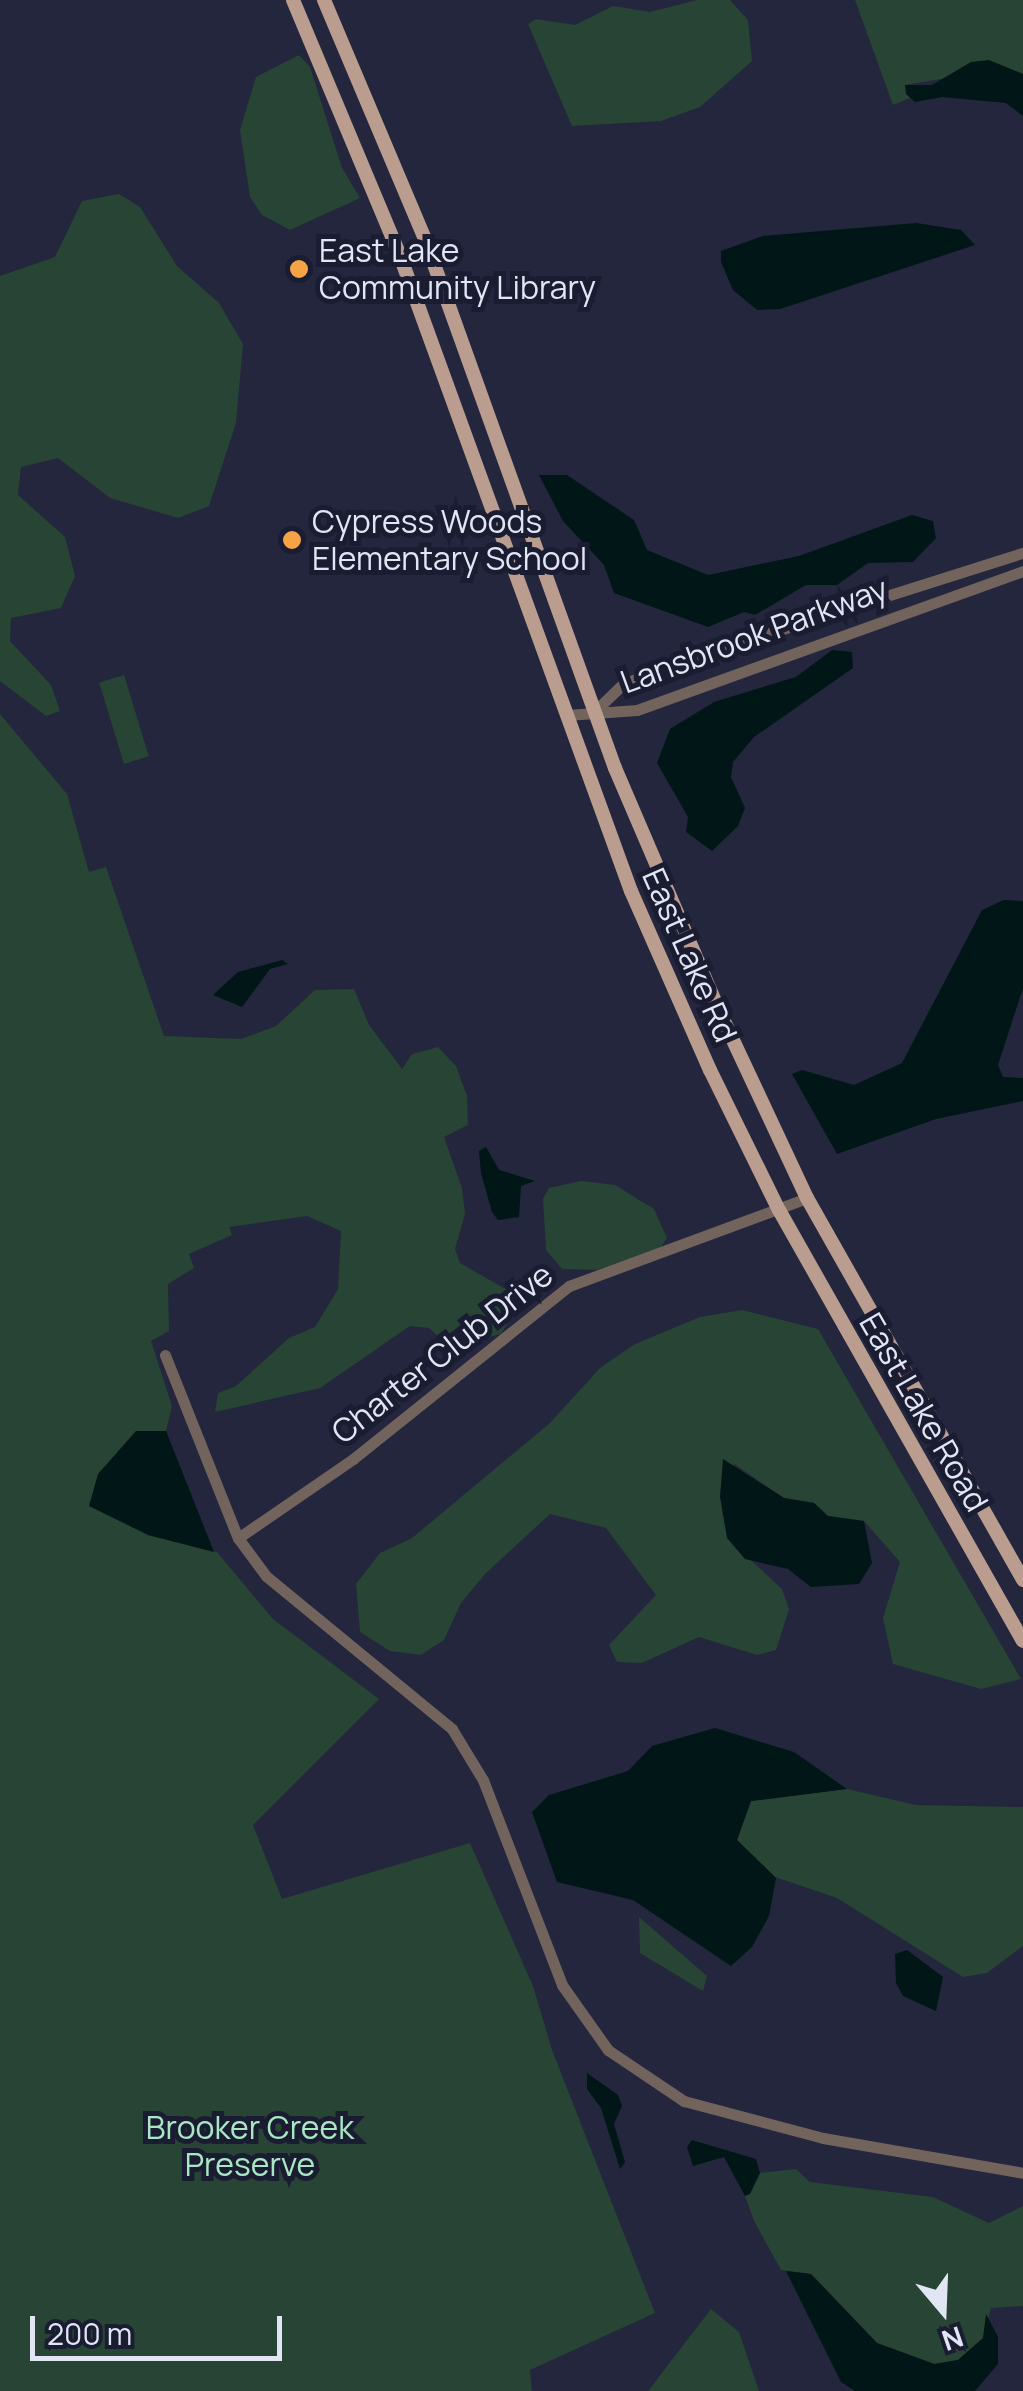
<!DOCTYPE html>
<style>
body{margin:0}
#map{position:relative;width:1023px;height:2391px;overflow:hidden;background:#23263d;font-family:Manrope,sans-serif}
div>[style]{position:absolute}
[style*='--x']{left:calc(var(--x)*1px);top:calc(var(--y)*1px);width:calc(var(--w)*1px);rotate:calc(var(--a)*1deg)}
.green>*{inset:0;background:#274434;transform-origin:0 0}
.water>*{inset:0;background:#011617}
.tertiary>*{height:11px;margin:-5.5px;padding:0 5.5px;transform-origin:5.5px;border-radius:5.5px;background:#72635c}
.primary>*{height:14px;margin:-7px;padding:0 7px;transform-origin:7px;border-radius:7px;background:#bb9d8f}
.dots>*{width:28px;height:28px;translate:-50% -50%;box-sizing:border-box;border:5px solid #1a1c32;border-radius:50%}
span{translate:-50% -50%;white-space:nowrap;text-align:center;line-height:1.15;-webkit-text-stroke:10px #1a1c32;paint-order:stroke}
.poi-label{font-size:32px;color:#e2e5f4}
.left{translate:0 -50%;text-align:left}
.street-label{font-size:32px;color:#e2e5f4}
.park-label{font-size:32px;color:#a9e6c2}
.north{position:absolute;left:893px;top:2261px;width:100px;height:100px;-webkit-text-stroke:8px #1a1c32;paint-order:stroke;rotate:161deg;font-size:28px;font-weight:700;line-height:40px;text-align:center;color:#e2e5f4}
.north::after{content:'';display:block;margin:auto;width:35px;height:45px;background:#e2e5f4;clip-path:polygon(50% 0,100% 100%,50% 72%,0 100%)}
.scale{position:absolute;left:30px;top:2316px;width:252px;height:45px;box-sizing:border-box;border:5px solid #e2e5f4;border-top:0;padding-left:12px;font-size:30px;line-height:35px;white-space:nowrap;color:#e2e5f4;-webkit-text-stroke:8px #1a1c32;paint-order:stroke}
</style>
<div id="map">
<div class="green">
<div style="clip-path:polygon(697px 0,730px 0,748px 20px,752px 61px,700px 107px,661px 121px,572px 126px,528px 24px,536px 19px,575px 25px,613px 6px,650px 12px)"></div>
<div style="clip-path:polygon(855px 0,1023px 0,1023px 74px,971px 62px,953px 77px,905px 85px,910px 98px,893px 105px)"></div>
<div style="clip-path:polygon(299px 55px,310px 67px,342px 168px,360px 198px,290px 230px,262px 215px,250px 197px,240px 130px,256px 77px)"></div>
<div style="clip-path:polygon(119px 194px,140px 207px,177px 266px,219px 303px,243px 344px,236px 423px,209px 506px,178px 518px,110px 498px,58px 458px,21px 467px,18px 495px,65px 537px,75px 576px,61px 608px,11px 618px,10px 641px,51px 685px,60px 711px,46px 716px,0 681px,0 276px,55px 257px,82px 201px)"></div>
<div style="left:124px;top:675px;width:85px;height:26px;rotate:73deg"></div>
<div style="clip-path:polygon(0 714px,67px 794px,89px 872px,106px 867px,164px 1036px,241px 1039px,276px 1026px,315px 990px,354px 989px,369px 1025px,402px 1069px,412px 1054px,438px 1047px,456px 1066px,467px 1096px,468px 1125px,444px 1137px,462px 1188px,465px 1214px,455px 1249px,460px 1263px,509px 1291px,513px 1314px,501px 1334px,448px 1346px,429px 1328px,410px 1326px,320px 1388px,215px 1412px,218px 1393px,236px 1386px,289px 1338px,315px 1327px,338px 1289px,341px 1231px,307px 1216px,229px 1227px,232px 1235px,189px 1254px,194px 1268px,168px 1284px,169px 1331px,151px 1341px,172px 1406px,166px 1431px,136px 1431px,148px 1535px,217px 1552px,273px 1619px,379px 1699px,253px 1825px,282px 1899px,470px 1843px,533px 1986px,552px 2050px,655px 2313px,530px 2370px,532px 2391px,0 2391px)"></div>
<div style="clip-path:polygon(581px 1181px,615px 1185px,654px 1209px,667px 1238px,661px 1247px,598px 1270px,562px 1269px,546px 1250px,543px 1199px,549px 1188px)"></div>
<div style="clip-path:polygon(742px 1310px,818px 1329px,1021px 1679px,981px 1689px,893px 1664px,883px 1618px,900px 1562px,864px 1521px,828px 1516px,814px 1503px,784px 1498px,734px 1464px,727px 1538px,782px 1589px,789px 1609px,776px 1650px,757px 1655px,699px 1637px,642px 1663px,617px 1662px,609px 1645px,656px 1595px,606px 1528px,550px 1514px,485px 1574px,461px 1603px,444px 1640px,421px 1655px,390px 1651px,360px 1632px,356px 1584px,380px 1553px,412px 1538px,550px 1423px,600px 1368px,635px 1344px,700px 1317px)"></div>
<div style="clip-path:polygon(847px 1789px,916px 1805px,1023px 1807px,1023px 1946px,987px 1973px,963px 1977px,837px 1898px,775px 1877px,737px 1840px,751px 1801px)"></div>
<div style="clip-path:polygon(639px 1917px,707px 1976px,703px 1991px,640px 1953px)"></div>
<div style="clip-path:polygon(796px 2169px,810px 2182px,933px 2197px,989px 2223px,1023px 2206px,1023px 2306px,991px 2308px,983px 2338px,958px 2360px,935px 2364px,877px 2343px,811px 2274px,781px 2270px,754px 2221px,745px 2196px,760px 2173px)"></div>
<div style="clip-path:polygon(711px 2309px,739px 2332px,759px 2391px,648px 2391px)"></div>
</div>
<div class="water">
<div style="clip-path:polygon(989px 60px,1023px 74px,1023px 116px,1006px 103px,942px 97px,915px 102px,906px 94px,905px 85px,932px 85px,971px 62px)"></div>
<div style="clip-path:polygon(916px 223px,961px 230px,975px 245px,780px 309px,757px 310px,733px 290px,721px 262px,721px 251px,763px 236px)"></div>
<div style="clip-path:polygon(539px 475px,567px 475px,634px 520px,647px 550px,708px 575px,799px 556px,912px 515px,933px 521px,936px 538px,913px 562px,868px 563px,837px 585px,806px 585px,755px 615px,744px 612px,708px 627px,614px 593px,604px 565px,563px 521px)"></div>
<div style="clip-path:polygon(832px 650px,852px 652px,853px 668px,754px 737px,733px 762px,731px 777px,745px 808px,738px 826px,712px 851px,686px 832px,688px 817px,657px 763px,670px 729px,714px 702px,796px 677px)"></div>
<div style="clip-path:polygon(1004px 900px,1023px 901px,1023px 988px,998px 1065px,1003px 1077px,1023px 1078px,1023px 1101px,936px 1119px,837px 1154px,792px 1074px,802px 1070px,854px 1085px,902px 1063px,982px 910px)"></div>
<div style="clip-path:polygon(282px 960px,288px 964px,270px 969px,242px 1007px,213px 995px,238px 972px)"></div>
<div style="clip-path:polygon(486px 1147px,499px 1170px,535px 1181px,521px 1186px,519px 1217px,498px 1220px,492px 1212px,481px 1173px,479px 1151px)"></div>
<div style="clip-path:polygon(136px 1431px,166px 1431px,214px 1552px,148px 1535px,89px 1506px,98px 1474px)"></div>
<div style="clip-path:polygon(723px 1459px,784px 1498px,814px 1503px,828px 1516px,864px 1521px,872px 1563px,859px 1584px,811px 1587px,788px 1569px,745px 1559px,727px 1538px,720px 1497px)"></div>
<div style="clip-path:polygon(715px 1728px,794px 1752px,847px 1789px,751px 1801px,737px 1840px,776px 1878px,769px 1916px,752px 1947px,731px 1966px,633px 1900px,557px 1882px,532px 1812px,549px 1795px,628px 1771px,652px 1746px)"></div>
<div style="clip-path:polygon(907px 1950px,943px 1977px,936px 2011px,903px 1996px,896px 1983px,895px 1954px)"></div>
<div style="clip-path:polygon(587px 2073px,618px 2095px,622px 2106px,614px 2124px,625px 2162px,620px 2169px,601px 2108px,587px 2089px)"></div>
<div style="clip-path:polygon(692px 2140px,756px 2159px,760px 2173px,750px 2194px,745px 2196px,724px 2157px,693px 2166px,687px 2147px)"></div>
<div style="clip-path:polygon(786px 2271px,811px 2274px,877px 2343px,934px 2364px,958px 2360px,983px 2338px,986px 2314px,998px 2337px,998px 2364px,975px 2391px,855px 2391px,841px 2382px)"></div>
</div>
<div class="tertiary">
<div style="--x:596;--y:710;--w:37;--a:-44"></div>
<div style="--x:623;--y:684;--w:73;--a:-20.9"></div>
<div style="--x:691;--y:658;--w:348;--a:-17.6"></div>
<div style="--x:567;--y:715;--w:70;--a:-4.1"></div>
<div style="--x:637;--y:710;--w:410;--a:-19.8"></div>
<div style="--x:165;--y:1355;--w:197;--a:68.3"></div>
<div style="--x:238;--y:1538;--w:47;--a:53.6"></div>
<div style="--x:266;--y:1576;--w:241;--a:39.4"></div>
<div style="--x:452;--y:1729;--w:60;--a:58.7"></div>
<div style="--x:483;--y:1780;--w:220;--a:68.9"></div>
<div style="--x:562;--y:1985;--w:80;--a:54.7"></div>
<div style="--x:608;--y:2050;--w:92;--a:33.9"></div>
<div style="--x:684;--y:2101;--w:144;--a:14.9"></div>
<div style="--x:823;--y:2138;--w:203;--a:9.9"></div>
<div style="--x:238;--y:1538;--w:140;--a:-34.5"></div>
<div style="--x:353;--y:1459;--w:277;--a:-38.7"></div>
<div style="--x:569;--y:1286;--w:254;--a:-20.3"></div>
</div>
<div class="primary">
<div style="--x:293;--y:0;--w:274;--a:67.3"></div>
<div style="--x:399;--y:253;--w:679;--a:70.02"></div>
<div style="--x:631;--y:891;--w:196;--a:66.2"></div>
<div style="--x:710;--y:1070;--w:156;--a:63.8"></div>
<div style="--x:779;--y:1210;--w:495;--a:60.5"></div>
<div style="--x:324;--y:0;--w:263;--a:67.1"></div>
<div style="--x:426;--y:242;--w:559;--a:70.24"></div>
<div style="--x:615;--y:768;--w:259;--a:66.8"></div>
<div style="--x:717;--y:1006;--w:212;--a:64.9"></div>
<div style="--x:807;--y:1198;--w:439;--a:60.5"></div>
</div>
<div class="dots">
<div style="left:299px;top:269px;background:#f5a345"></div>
<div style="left:292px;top:540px;background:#f5a345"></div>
</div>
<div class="poi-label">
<span class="left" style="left:319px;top:269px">East Lake<br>Community Library</span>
<span class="left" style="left:312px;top:540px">Cypress Woods<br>Elementary School</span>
</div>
<div class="street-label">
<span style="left:754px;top:635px;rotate:-20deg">Lansbrook Parkway</span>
<span style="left:690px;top:955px;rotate:66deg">East Lake Rd</span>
<span style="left:442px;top:1353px;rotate:-38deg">Charter Club Drive</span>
<span style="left:924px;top:1412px;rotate:60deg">East Lake Road</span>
</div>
<div class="park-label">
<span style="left:250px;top:2146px">Brooker Creek<br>Preserve</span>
</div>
<div class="north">N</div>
<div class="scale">200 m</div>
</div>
